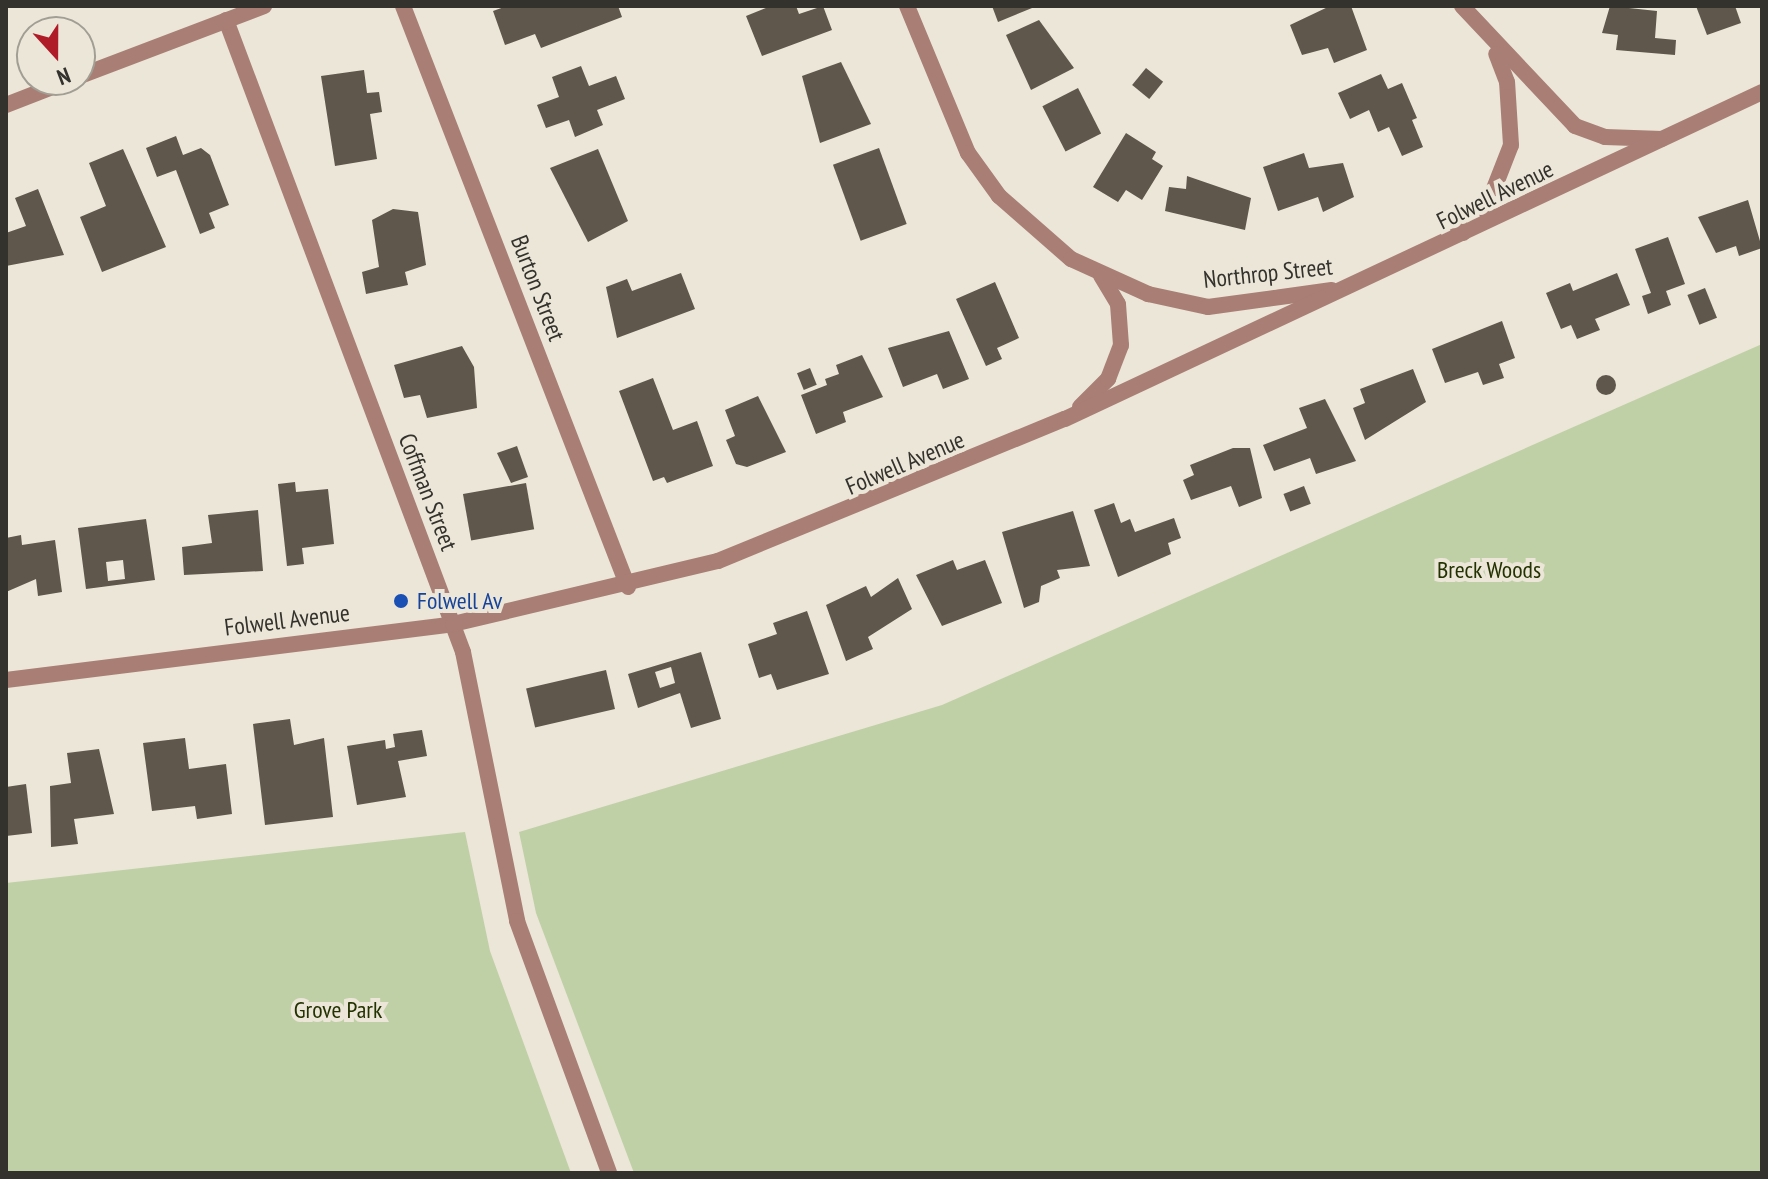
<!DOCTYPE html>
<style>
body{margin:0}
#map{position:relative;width:1768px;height:1179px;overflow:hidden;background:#ebe6d8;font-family:"PT Sans Narrow",sans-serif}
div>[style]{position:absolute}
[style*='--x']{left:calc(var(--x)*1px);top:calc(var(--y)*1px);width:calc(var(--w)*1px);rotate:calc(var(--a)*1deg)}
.green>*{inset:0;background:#c0d0a6}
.building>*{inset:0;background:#5f564c;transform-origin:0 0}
.round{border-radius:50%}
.minor>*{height:16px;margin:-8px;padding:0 8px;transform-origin:8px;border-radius:8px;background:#a97e75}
.dots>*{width:22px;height:22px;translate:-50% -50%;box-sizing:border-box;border:4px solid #ebe6d8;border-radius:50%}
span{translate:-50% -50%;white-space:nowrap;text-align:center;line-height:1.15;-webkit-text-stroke:8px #ebe6d8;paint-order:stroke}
.street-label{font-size:24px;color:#34322d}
.park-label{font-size:24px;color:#233200}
.transit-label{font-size:24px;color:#164399}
.left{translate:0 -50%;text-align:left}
.frame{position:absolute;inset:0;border:8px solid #34322d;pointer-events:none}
.north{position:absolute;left:16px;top:16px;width:80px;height:80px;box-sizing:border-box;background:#ebe6d8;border:2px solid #a29e94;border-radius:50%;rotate:159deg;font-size:22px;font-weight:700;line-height:32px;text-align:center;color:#34322d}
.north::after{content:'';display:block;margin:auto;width:28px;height:36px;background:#af1c28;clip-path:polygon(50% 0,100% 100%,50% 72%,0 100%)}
</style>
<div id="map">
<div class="green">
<div style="clip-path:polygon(1762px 344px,1762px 1173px,634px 1173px,536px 913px,519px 832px,942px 705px)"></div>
<div style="clip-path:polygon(465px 832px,490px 951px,571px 1173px,6px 1173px,6px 883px)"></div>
</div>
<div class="building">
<div style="clip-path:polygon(507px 6px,618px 6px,622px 17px,541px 48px,535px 34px,505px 45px,493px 11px)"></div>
<div style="clip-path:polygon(771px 6px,796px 6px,799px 14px,823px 6px,832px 30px,762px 56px,746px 16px)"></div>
<div style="clip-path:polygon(992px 6px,1037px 6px,998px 22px)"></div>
<div style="clip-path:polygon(1330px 6px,1351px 6px,1367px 50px,1334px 63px,1328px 48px,1302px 55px,1290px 25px)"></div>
<div style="clip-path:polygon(1610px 6px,1657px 11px,1655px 38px,1676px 40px,1675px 55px,1616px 50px,1618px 35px,1602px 33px)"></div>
<div style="clip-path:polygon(1696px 6px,1735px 6px,1741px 23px,1707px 35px)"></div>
<div style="clip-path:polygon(1039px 20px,1074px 68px,1031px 90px,1006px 35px)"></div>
<div style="clip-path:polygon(841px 62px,871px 124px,820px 143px,802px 76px)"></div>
<div style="clip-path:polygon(581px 66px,589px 86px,616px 76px,625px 99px,597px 110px,603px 125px,575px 137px,569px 120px,546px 128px,537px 105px,559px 97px,552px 77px)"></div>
<div style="left:1146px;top:68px;width:22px;height:22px;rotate:39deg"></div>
<div style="clip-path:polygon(364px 70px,367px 93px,379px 92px,382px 112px,370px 114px,377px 159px,335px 166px,321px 76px)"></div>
<div style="clip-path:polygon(1381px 74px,1388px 89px,1402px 83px,1417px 118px,1412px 120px,1423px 147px,1402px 156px,1389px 127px,1378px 132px,1369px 110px,1350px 119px,1338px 93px)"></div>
<div style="left:1078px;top:88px;width:51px;height:40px;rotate:63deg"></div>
<div style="clip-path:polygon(1126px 133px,1156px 152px,1152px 159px,1163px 166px,1142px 200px,1126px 190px,1118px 202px,1093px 187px)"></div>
<div style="clip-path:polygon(176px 136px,183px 155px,201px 148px,210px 155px,229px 205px,209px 213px,215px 228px,200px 234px,176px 170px,157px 177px,146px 148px)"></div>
<div style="left:879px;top:148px;width:81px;height:49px;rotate:70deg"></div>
<div style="clip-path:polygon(123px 149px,166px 247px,102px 272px,80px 217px,106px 206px,89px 163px)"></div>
<div style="clip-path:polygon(598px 149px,628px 221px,588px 242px,550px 168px)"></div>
<div style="clip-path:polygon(1304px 153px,1309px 168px,1343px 163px,1354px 197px,1323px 212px,1318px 197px,1278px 211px,1263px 167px)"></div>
<div style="clip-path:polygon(1187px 176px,1251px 198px,1245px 230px,1165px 211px,1169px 187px,1186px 189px)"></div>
<div style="clip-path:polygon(38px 189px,64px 255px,6px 266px,6px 233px,26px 226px,15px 198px)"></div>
<div style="clip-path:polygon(1748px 200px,1762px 248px,1739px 256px,1736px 246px,1716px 253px,1698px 217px)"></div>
<div style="clip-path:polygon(393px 209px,418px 212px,426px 265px,405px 272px,408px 285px,366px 294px,362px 272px,379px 267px,372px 220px)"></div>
<div style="clip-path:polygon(1668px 237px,1685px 284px,1666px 291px,1671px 305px,1648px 314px,1642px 296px,1651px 293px,1635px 249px)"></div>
<div style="clip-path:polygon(681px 273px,695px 309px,617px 338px,606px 287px,627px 279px,632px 291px)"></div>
<div style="clip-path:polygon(1617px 273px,1630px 305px,1595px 319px,1600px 330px,1577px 339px,1571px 325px,1561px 329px,1546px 293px,1570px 283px,1573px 291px)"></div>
<div style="clip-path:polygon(995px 282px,1019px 338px,997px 348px,1002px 359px,986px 366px,956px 299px)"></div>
<div style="left:1705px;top:288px;width:32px;height:19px;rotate:68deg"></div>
<div style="clip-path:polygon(1502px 321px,1515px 358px,1499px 364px,1504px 378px,1483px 385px,1478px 372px,1445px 383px,1432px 349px)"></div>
<div style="clip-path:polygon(949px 331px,969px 379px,943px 389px,937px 374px,903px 387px,888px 348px)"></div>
<div style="clip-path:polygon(462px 346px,474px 367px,477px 408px,427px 418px,420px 395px,404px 398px,394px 365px)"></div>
<div style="clip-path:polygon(862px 355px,883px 397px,843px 412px,846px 422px,816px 434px,801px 395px,827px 385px,825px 379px,839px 374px,836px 365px)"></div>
<div style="left:810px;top:368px;width:18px;height:14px;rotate:68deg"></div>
<div style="clip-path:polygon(1413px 369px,1426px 402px,1365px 440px,1353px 408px,1365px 403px,1360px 389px)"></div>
<div class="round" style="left:1596px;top:375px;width:20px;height:20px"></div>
<div style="clip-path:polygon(653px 378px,673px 430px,697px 421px,713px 466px,667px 483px,664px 477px,653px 481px,619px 391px)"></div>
<div style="clip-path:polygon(758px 396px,786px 452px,747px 467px,736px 464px,726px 440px,735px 436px,725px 410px)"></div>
<div style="clip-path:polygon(1325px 399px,1356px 461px,1316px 474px,1310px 458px,1274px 471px,1263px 445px,1307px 428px,1299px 408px)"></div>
<div style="clip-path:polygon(517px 446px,528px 477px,511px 483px,497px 453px)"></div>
<div style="clip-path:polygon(1233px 448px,1250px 448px,1262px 498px,1239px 507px,1231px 486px,1191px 500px,1183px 480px,1194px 475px,1190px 465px)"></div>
<div style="clip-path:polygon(295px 482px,296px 492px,328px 489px,334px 544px,302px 548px,304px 564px,287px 566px,278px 484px)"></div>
<div style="left:526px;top:483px;width:47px;height:64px;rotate:80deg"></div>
<div style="left:1304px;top:486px;width:19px;height:22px;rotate:69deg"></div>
<div style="clip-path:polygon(1114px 503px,1121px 523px,1130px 519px,1135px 532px,1174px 518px,1181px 538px,1168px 543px,1171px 554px,1118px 577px,1094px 510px)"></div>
<div style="clip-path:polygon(258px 510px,263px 571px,184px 575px,182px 547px,212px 543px,208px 515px)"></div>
<div style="clip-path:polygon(1073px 511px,1090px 566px,1057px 570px,1060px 578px,1041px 586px,1039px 602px,1024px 608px,1002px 532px)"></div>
<div style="clip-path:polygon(evenodd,146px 519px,155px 580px,86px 589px,78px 528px,146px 519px,123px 560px,125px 579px,108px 581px,106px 562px,123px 560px)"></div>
<div style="clip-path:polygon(21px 535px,22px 545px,55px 540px,62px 592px,38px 596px,36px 579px,6px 592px,6px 538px)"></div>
<div style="clip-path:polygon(953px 560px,957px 570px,985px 560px,1002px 603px,942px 626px,916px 575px)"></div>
<div style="clip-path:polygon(898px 578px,912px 609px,868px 637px,873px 649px,846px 661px,826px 605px,866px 586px,871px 597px)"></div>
<div style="clip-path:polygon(807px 611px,829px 674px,777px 690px,771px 674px,759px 678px,748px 644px,777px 634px,773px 623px)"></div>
<div style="clip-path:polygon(evenodd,701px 652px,721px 719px,691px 728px,680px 693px,638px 708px,628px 674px,701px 652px,671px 667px,675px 683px,660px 688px,655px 672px,671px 667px)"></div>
<div style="left:606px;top:670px;width:40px;height:82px;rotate:77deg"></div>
<div style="clip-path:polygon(290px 719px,294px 745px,324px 738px,333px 817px,265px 825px,253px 724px)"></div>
<div style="clip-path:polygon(422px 730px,427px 756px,398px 761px,406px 797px,357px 805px,347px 746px,385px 740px,386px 749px,395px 747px,393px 734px)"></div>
<div style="clip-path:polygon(185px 738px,189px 769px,226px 764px,232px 814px,197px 819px,195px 806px,152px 811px,143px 743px)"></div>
<div style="clip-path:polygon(99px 749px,114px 814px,74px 819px,78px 844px,51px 847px,50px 786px,71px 783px,67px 753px)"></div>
<div style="clip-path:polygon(26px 784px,32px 833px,6px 836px,6px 787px)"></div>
</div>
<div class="minor">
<div style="--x:403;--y:6;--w:623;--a:68.83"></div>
<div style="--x:907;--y:6;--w:159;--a:67.5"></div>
<div style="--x:968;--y:153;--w:53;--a:54.2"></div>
<div style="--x:999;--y:196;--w:96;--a:41.2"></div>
<div style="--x:1071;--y:259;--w:85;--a:24.4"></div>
<div style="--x:1148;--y:294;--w:61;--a:12.2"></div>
<div style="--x:1208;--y:307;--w:125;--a:-7.8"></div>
<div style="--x:1462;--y:6;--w:165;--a:46.7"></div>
<div style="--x:1575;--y:126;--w:32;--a:20"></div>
<div style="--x:1605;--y:137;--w:57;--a:2"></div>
<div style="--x:226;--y:20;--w:675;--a:69.44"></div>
<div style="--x:463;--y:652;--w:274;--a:78.6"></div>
<div style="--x:517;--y:921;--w:268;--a:69.9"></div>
<div style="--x:80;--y:76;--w:197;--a:-20.8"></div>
<div style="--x:6;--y:105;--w:69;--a:-21.3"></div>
<div style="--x:1463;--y:233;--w:38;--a:-49"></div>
<div style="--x:1488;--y:204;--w:63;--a:-68.7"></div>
<div style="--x:1511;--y:145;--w:63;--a:-93.6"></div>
<div style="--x:1507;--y:82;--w:30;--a:-111"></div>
<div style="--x:1080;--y:407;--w:40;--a:-45"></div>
<div style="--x:1108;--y:379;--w:36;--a:-69"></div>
<div style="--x:1121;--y:345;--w:41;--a:-94.2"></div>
<div style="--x:1118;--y:304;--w:33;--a:-121"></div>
<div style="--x:6;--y:680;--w:450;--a:-7.1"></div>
<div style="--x:453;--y:624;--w:272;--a:-13.4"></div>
<div style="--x:718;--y:561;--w:375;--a:-22.3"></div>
<div style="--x:1065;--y:419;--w:770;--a:-25.13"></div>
</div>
<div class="dots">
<div style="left:401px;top:601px;background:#1a4fb4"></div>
</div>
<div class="street-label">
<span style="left:1495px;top:195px;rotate:-26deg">Folwell Avenue</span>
<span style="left:1268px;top:273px;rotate:-6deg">Northrop Street</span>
<span style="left:538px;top:288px;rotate:69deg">Burton Street</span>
<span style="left:905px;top:463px;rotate:-23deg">Folwell Avenue</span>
<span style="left:428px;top:492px;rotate:69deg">Coffman Street</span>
<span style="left:287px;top:620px;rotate:-7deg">Folwell Avenue</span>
</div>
<div class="park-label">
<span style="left:1489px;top:570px">Breck Woods</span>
<span style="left:338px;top:1010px">Grove Park</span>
</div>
<div class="transit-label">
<span class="left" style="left:417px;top:601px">Folwell Av</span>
</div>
<div class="frame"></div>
<div class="north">N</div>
</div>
